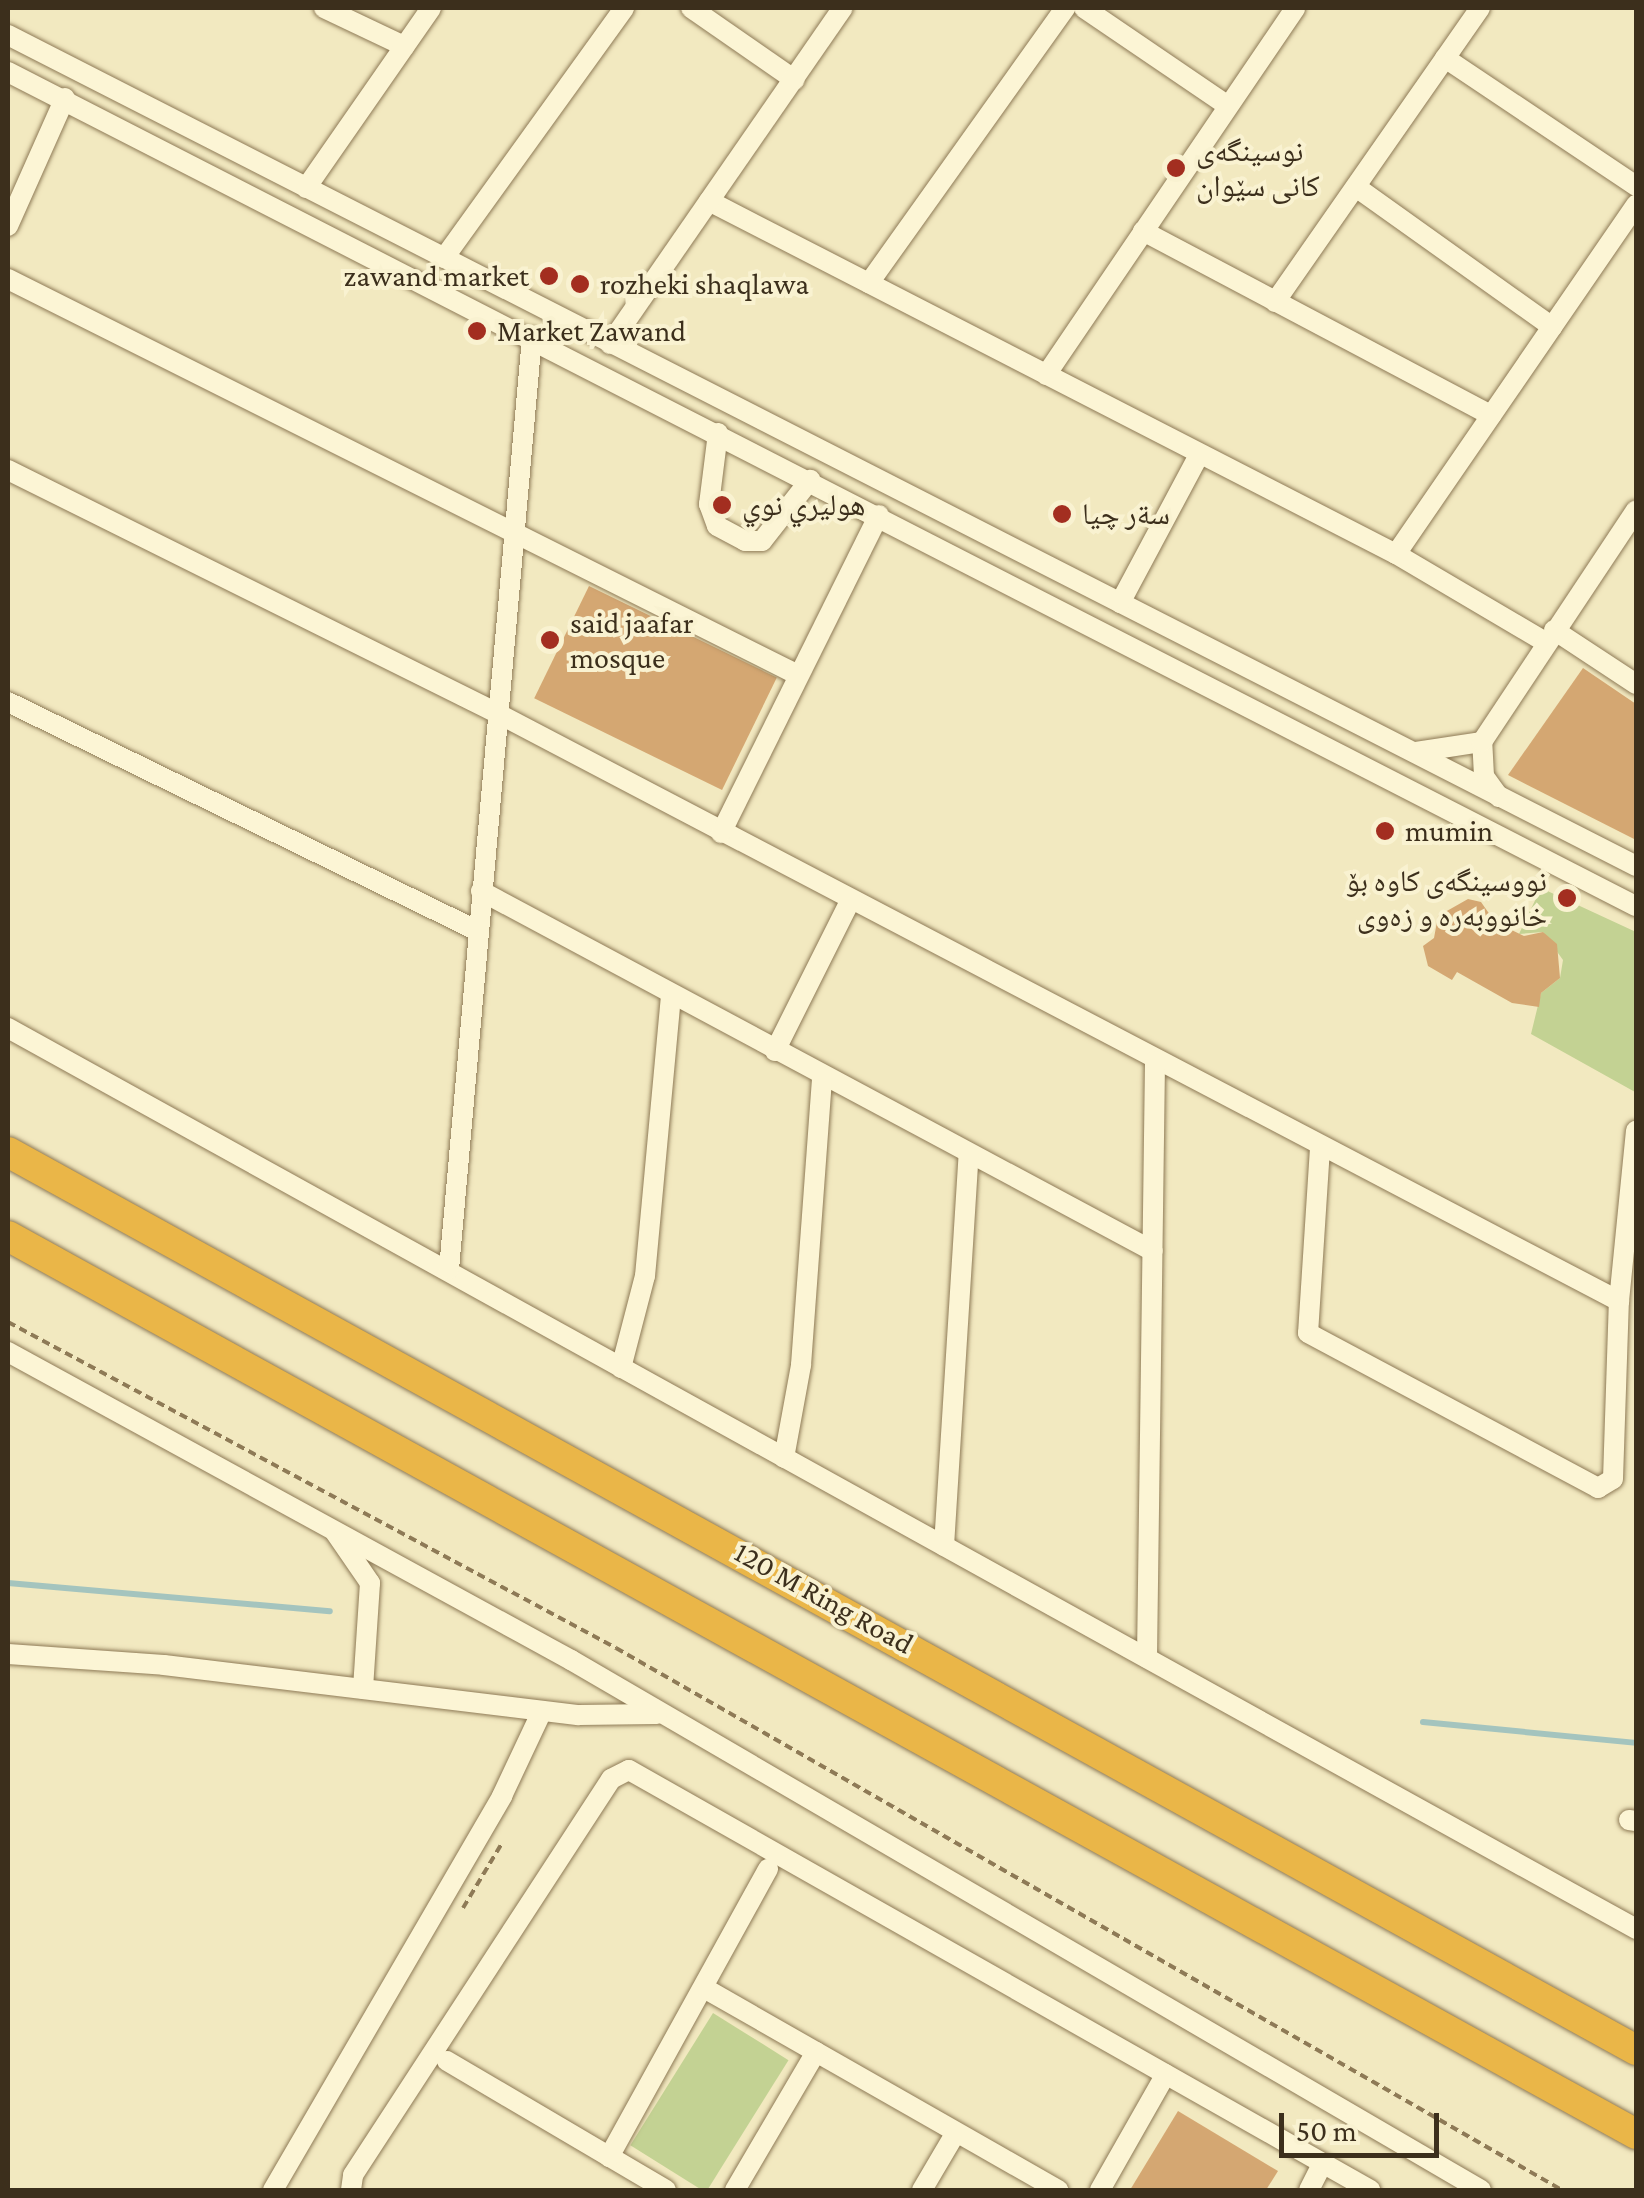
<!DOCTYPE html>
<meta charset="utf-8">
<style>
body{margin:0}
#map{position:relative;width:1644px;height:2198px;overflow:hidden;background:#f2e9c0;font-family:"Crimson Pro","Noto Naskh Arabic",serif}
div>[style]{position:absolute}
[style*='--x']{left:calc(var(--x)*1px);top:calc(var(--y)*1px);width:calc(var(--w)*1px);rotate:calc(var(--a)*1deg)}
.green>*{inset:0;background:#c3d293;transform-origin:0 0}
.stream>*{height:6px;margin:-3px;padding:0 3px;transform-origin:3px;border-radius:3px;background:#a4c4be}
.building>*{inset:0;background:#d4a772;transform-origin:0 0}
.path>*{height:4px;margin-top:-2px;transform-origin:0;background:repeating-linear-gradient(90deg,#8e7a56 0 8px,transparent 0 13px)}
.roads{filter:drop-shadow(0 0 2px #8e7a56) drop-shadow(0 0 2px #8e7a56)}
.minor>*{height:20px;margin:-10px;padding:0 10px;transform-origin:10px;border-radius:10px;background:#fcf5d5}
.highway>*{height:30px;margin:-15px;padding:0 15px;transform-origin:15px;border-radius:15px;background:#eab648}
.dots>*{width:28px;height:28px;translate:-50% -50%;box-sizing:border-box;border:5px solid #f9f2d1;border-radius:50%}
span{translate:-50% -50%;white-space:nowrap;text-align:center;line-height:1.15;-webkit-text-stroke:8px #f9f2d1;paint-order:stroke}
.poi-label{font-size:30px;color:#3c2f1c}
.left{translate:0 -50%;text-align:left}
.right{translate:-100% -50%;text-align:right}
.street-label{font-size:30px;color:#3c2f1c}
.frame{position:absolute;inset:0;border:10px solid #3c2f1c;pointer-events:none}
.scale{position:absolute;left:1279px;top:2113px;width:160px;height:45px;box-sizing:border-box;border:5px solid #3c2f1c;border-top:0;padding-left:12px;font-size:30px;line-height:35px;white-space:nowrap;color:#3c2f1c;-webkit-text-stroke:8px #f9f2d1;paint-order:stroke}
</style>
<div id="map">
<div class="green">
<div style="clip-path:polygon(1541px 888px,1636px 932px,1635px 1092px,1531px 1034px,1541px 993px,1560px 978px,1563px 960px,1543px 932px,1519px 934px)"></div>
<div style="left:713px;top:2013px;width:89px;height:156px;rotate:32deg"></div>
</div>
<div class="stream">
<div style="--x:8;--y:1583;--w:323;--a:5"></div>
<div style="--x:1423;--y:1722;--w:214;--a:5.6"></div>
</div>
<div class="building">
<div style="left:589px;top:586px;width:209px;height:125px;rotate:26deg"></div>
<div style="clip-path:polygon(1583px 668px,1636px 704px,1636px 840px,1508px 775px)"></div>
<div style="clip-path:polygon(1468px 899px,1481px 902px,1495px 922px,1524px 936px,1543px 932px,1557px 944px,1560px 978px,1541px 993px,1539px 1007px,1512px 1003px,1457px 972px,1452px 980px,1428px 966px,1423px 946px,1434px 938px,1438px 916px)"></div>
<div style="clip-path:polygon(1178px 2111px,1278px 2171px,1266px 2190px,1130px 2190px)"></div>
</div>
<div class="path">
<div style="--x:8;--y:1322;--w:690;--a:28.2"></div>
<div style="--x:616;--y:1648;--w:1090;--a:29.81"></div>
<div style="--x:463;--y:1908;--w:76;--a:-59"></div>
</div>
<div class="roads">
<div class="minor">
<div style="--x:324;--y:8;--w:89;--a:25.4"></div>
<div style="--x:691;--y:8;--w:126;--a:34.7"></div>
<div style="--x:1084;--y:8;--w:174;--a:34.2"></div>
<div style="--x:8;--y:35;--w:1828;--a:27.04"></div>
<div style="--x:1445;--y:58;--w:230;--a:33.8"></div>
<div style="--x:8;--y:72;--w:1829;--a:27.13"></div>
<div style="--x:1356;--y:187;--w:241;--a:35.5"></div>
<div style="--x:306;--y:188;--w:219;--a:-55.2"></div>
<div style="--x:709;--y:201;--w:772;--a:27.2"></div>
<div style="--x:1396;--y:554;--w:175;--a:30.5"></div>
<div style="--x:8;--y:226;--w:140;--a:-66"></div>
<div style="--x:1143;--y:231;--w:394;--a:27.9"></div>
<div style="--x:444;--y:258;--w:308;--a:-54.2"></div>
<div style="--x:8;--y:279;--w:881;--a:26.62"></div>
<div style="--x:869;--y:283;--w:338;--a:-54.5"></div>
<div style="--x:1275;--y:302;--w:358;--a:-55.1"></div>
<div style="--x:610;--y:344;--w:409;--a:-55.3"></div>
<div style="--x:1046;--y:375;--w:443;--a:-55.8"></div>
<div style="--x:718;--y:433;--w:72;--a:97.2"></div>
<div style="--x:709;--y:504;--w:23;--a:70"></div>
<div style="--x:717;--y:526;--w:32;--a:28"></div>
<div style="--x:745;--y:541;--w:17;--a:0"></div>
<div style="--x:762;--y:541;--w:78;--a:-51.8"></div>
<div style="--x:8;--y:470;--w:546;--a:26.42"></div>
<div style="--x:497;--y:713;--w:1267;--a:27.66"></div>
<div style="--x:1396;--y:554;--w:424;--a:-55.5"></div>
<div style="--x:1120;--y:603;--w:168;--a:-61.9"></div>
<div style="--x:1554;--y:630;--w:98;--a:33.4"></div>
<div style="--x:8;--y:702;--w:523;--a:25.98"></div>
<div style="--x:1416;--y:752;--w:67;--a:-8.6"></div>
<div style="--x:1499;--y:797;--w:26;--a:-126"></div>
<div style="--x:1484;--y:776;--w:34;--a:-93"></div>
<div style="--x:1482;--y:742;--w:278;--a:-56.4"></div>
<div style="--x:721;--y:833;--w:355;--a:-63.6"></div>
<div style="--x:481;--y:891;--w:762;--a:28.18"></div>
<div style="--x:8;--y:1028;--w:1861;--a:28.96"></div>
<div style="--x:775;--y:1051;--w:168;--a:-63.4"></div>
<div style="--x:1320;--y:1148;--w:185;--a:93.7"></div>
<div style="--x:1308;--y:1333;--w:329;--a:28.1"></div>
<div style="--x:1598;--y:1488;--w:17;--a:-31"></div>
<div style="--x:1613;--y:1479;--w:178;--a:-88.1"></div>
<div style="--x:1619;--y:1301;--w:171;--a:-84.3"></div>
<div style="--x:449;--y:1269;--w:936;--a:-84.91"></div>
<div style="--x:8;--y:1352;--w:642;--a:28.68"></div>
<div style="--x:571;--y:1660;--w:1053;--a:30.22"></div>
<div style="--x:621;--y:1368;--w:95;--a:-75.4"></div>
<div style="--x:645;--y:1276;--w:281;--a:-84.7"></div>
<div style="--x:784;--y:1458;--w:95;--a:-79.6"></div>
<div style="--x:801;--y:1365;--w:290;--a:-85.8"></div>
<div style="--x:335;--y:1532;--w:62;--a:55.5"></div>
<div style="--x:370;--y:1583;--w:106;--a:93.8"></div>
<div style="--x:944;--y:1546;--w:393;--a:-86.4"></div>
<div style="--x:8;--y:1654;--w:156;--a:4"></div>
<div style="--x:164;--y:1665;--w:418;--a:6.9"></div>
<div style="--x:579;--y:1715;--w:78;--a:-0.7"></div>
<div style="--x:1147;--y:1658;--w:597;--a:-89.23"></div>
<div style="--x:1629;--y:1820;--w:7;--a:8"></div>
<div style="--x:704;--y:1988;--w:408;--a:29.7"></div>
<div style="--x:447;--y:2061;--w:254;--a:30.5"></div>
<div style="--x:609;--y:2157;--w:329;--a:-61.1"></div>
<div style="--x:273;--y:2190;--w:456;--a:-59.8"></div>
<div style="--x:502;--y:1796;--w:94;--a:-64.8"></div>
<div style="--x:351;--y:2190;--w:15;--a:-82"></div>
<div style="--x:353;--y:2175;--w:473;--a:-56.9"></div>
<div style="--x:611;--y:1779;--w:20;--a:-27"></div>
<div style="--x:629;--y:1770;--w:852;--a:29.54"></div>
<div style="--x:735;--y:2190;--w:160;--a:-59.6"></div>
<div style="--x:922;--y:2190;--w:65;--a:-59.5"></div>
<div style="--x:1100;--y:2190;--w:133;--a:-60.4"></div>
<div style="--x:1309;--y:2190;--w:29;--a:-63"></div>
</div>
<div class="highway">
<div style="--x:8;--y:1152;--w:1859;--a:28.88"></div>
<div style="--x:8;--y:1236;--w:1859;--a:28.88"></div>
</div>
</div>
<div class="dots">
<div style="left:1176px;top:168px;background:#a32e20"></div>
<div style="left:549px;top:276px;background:#a32e20"></div>
<div style="left:580px;top:284px;background:#a32e20"></div>
<div style="left:477px;top:331px;background:#a32e20"></div>
<div style="left:722px;top:505px;background:#a32e20"></div>
<div style="left:1062px;top:514px;background:#a32e20"></div>
<div style="left:550px;top:640px;background:#a32e20"></div>
<div style="left:1385px;top:831px;background:#a32e20"></div>
<div style="left:1567px;top:898px;background:#a32e20"></div>
</div>
<div class="poi-label">
<span class="left" style="left:1196px;top:168px">نوسینگەی<br>کانی سێوان</span>
<span class="right" style="left:529px;top:276px">zawand market</span>
<span class="left" style="left:600px;top:284px">rozheki shaqlawa</span>
<span class="left" style="left:497px;top:331px">Market Zawand</span>
<span class="left" style="left:742px;top:505px">هوليري نوي</span>
<span class="left" style="left:1082px;top:514px">سةر چيا</span>
<span class="left" style="left:570px;top:640px">said jaafar<br>mosque</span>
<span class="left" style="left:1405px;top:831px">mumin</span>
<span class="right" style="left:1547px;top:898px">نووسینگەی کاوە بۆ<br>خانووبەرە و زەوی</span>
</div>
<div class="street-label">
<span style="left:824px;top:1598px;rotate:29deg">120 M Ring Road</span>
</div>
<div class="frame"></div>
<div class="scale">50 m</div>
</div>
